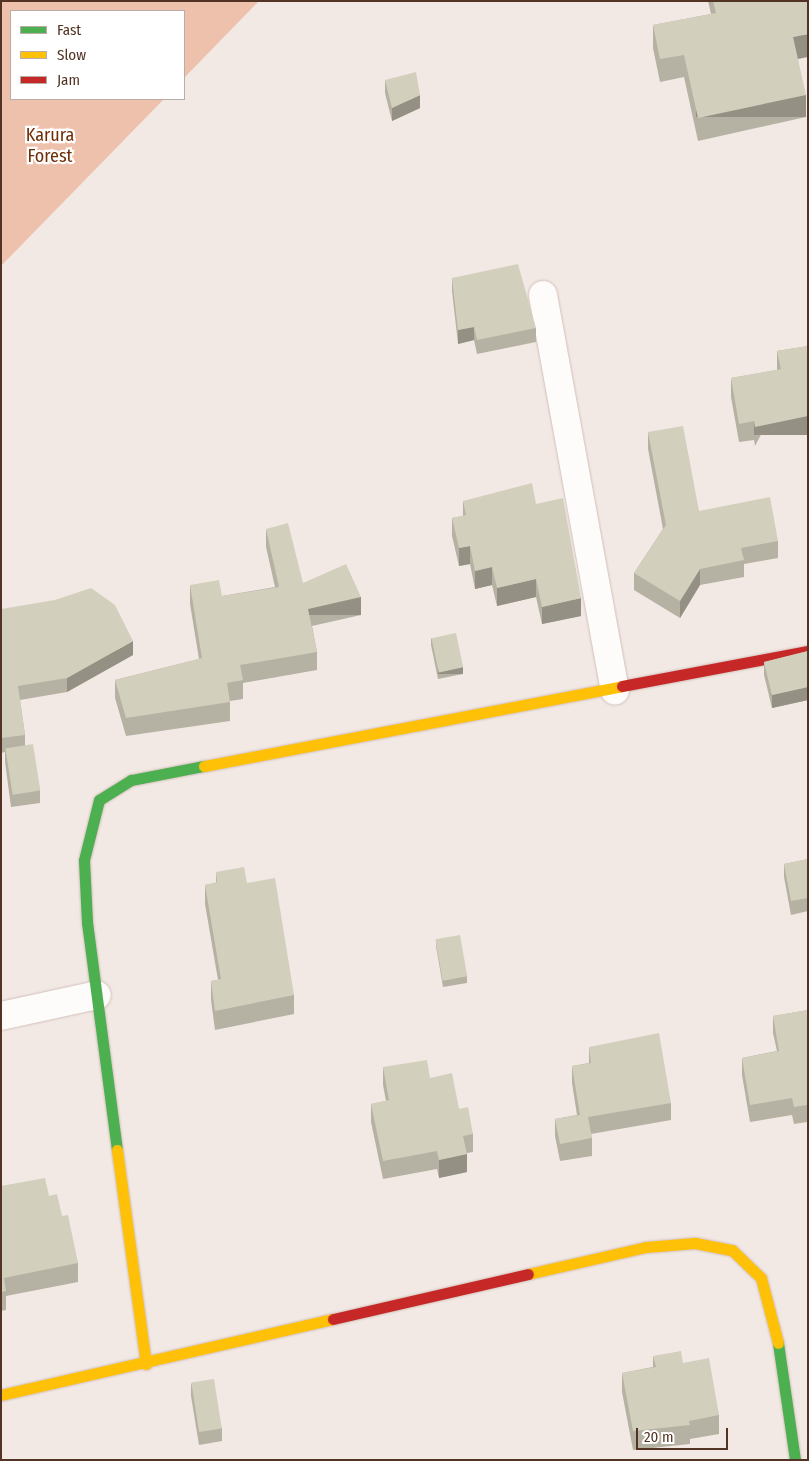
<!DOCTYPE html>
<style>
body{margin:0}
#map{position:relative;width:809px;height:1461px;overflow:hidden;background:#f2e9e5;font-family:"Fira Sans Condensed",sans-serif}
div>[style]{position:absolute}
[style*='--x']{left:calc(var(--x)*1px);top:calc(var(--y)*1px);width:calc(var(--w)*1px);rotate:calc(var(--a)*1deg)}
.forest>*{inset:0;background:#eec1ac}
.roads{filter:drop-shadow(0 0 1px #d3c0b8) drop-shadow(0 0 1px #d3c0b8)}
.street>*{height:28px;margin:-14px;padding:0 14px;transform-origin:14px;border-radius:14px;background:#fdfcfb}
.fast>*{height:11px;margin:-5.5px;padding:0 5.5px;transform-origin:5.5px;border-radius:5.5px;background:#4caf50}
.slow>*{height:11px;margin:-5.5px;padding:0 5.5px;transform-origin:5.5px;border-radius:5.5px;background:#ffc107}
.jam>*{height:11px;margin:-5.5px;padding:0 5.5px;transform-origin:5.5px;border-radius:5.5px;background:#c62828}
.wall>*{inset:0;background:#b5b2a3}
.shaded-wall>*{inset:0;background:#949184;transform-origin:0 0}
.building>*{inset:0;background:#d3cfbd;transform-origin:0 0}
span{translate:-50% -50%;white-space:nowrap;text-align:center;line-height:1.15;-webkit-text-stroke:4.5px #fff;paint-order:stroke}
.park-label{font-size:18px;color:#6e2d05}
.frame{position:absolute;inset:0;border:2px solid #533324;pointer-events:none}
.legend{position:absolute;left:10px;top:10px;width:175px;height:90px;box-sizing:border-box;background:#fff;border:1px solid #baada7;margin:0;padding:6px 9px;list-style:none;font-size:15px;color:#533324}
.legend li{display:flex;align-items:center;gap:10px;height:25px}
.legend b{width:25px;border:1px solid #baada7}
.scale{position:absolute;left:636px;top:1428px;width:92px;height:22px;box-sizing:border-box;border:2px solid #533324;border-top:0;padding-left:6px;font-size:15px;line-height:18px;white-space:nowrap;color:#533324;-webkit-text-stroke:4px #fff;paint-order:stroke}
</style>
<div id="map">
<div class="forest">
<div style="clip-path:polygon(1px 1px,259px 1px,184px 78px,184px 11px,11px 11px,11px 99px,164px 99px,1px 266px)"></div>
</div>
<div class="roads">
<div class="street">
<div style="--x:543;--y:295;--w:402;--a:79.7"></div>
<div style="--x:1;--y:1016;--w:98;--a:-12.3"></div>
</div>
<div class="fast">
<div style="--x:117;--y:1150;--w:230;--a:-97.5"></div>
<div style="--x:87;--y:922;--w:62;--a:-92.8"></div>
<div style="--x:84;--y:860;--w:62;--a:-76"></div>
<div style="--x:99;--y:800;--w:38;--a:-32"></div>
<div style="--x:131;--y:780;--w:74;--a:-10.9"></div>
<div style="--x:778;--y:1343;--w:118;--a:81.7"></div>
</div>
<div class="slow">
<div style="--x:204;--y:766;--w:426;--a:-10.8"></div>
<div style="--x:117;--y:1150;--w:216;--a:82.3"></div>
<div style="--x:528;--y:1274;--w:121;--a:-12.9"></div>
<div style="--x:646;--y:1247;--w:49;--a:-4.7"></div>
<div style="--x:695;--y:1243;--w:38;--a:11"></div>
<div style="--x:732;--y:1250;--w:40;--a:44"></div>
<div style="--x:761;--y:1278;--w:67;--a:75.3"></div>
<div style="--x:1;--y:1395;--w:341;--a:-12.9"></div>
</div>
<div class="jam">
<div style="--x:622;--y:686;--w:189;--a:-10.7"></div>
<div style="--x:333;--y:1319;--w:200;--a:-13"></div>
</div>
</div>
<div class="wall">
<div style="clip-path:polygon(708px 1px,808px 1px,798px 59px,806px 117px,698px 141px,684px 77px,660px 82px,653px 48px,653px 25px,711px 14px)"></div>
<div style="clip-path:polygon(385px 80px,420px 108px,392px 121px,385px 93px)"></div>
<div style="clip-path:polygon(452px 278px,536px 328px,536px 342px,477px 354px,474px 340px,458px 344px,452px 291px)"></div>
<div style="clip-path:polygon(808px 346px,755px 446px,754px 440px,739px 442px,731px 397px,731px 378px,777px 370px,777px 351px)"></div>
<div style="clip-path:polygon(648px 432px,699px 511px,778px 541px,778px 558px,744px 564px,744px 577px,700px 585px,680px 618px,634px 590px,634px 573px,663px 529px,648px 449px)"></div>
<div style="clip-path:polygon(463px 501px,536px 504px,581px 616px,542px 624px,536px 597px,497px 606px,492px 585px,475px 589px,470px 564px,459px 566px,452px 536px,452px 518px,463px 516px)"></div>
<div style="clip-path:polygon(266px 529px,303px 583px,361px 615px,312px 626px,317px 652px,317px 670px,243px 683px,243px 699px,230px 701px,230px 721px,126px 736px,115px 698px,115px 680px,199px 659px,190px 604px,190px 585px,222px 596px,275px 587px,266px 547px)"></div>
<div style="clip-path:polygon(1px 609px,133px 655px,67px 692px,20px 700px,25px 735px,25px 746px,40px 790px,40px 803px,11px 807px,5px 762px,5px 752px,1px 753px)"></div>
<div style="clip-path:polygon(431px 638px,463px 674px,438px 679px,431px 645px)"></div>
<div style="clip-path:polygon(808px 651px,808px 700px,772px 708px,764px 675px,764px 662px)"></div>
<div style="clip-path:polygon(808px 859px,808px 911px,791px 915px,784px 877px,784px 864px)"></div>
<div style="clip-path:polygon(216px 872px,247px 883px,294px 995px,294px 1014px,215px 1030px,211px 1000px,211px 981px,218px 980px,205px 904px,205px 885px,216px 883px)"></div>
<div style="clip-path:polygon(436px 940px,467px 976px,467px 983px,443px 987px,436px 946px)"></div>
<div style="clip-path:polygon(808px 1010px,808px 1127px,807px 1122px,794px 1124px,792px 1115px,750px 1122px,742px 1075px,742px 1058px,777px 1051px,773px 1033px,773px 1016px)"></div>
<div style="clip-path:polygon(589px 1047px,671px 1103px,671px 1120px,591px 1134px,592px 1138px,592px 1156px,560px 1161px,555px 1136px,555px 1119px,577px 1115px,572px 1083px,572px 1066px,589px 1063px)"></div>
<div style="clip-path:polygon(383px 1067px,430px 1078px,459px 1109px,473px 1134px,473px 1152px,467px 1153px,467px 1172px,439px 1178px,437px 1169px,383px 1179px,371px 1122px,371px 1104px,386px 1101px,383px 1085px)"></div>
<div style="clip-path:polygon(1px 1186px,49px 1196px,62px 1216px,78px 1263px,78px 1282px,6px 1296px,6px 1310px,1px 1311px)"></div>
<div style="clip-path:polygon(653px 1356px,683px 1363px,719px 1415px,719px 1434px,690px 1439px,690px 1444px,633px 1450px,622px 1392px,622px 1373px,653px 1367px)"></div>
<div style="clip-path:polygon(191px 1383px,222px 1428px,222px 1441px,199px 1445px,191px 1396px)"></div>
</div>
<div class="shaded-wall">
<div style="clip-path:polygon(808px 34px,808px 57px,793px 60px,793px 37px)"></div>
<div style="clip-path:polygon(420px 95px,420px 108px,392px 121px,392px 108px)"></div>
<div style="left:806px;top:95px;width:22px;height:110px;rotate:90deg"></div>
<div style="clip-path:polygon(474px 327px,474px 340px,458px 344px,458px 330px)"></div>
<div style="left:808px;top:416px;width:19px;height:54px;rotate:90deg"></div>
<div style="clip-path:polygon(470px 546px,470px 564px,459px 566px,459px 548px)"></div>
<div style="clip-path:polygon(492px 567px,492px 585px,475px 589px,475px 571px)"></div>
<div style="clip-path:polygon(700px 569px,700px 585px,680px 618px,680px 601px)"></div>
<div style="clip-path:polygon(536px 579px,536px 597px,497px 606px,497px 588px)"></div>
<div style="left:361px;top:597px;width:18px;height:54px;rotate:90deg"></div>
<div style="clip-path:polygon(581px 598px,581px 616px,542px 624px,542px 607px)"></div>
<div style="clip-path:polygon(133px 641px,133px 655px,67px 692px,67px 678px)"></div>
<div style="left:463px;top:667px;width:7px;height:25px;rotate:90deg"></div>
<div style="clip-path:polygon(808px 687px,808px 700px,772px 708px,772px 695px)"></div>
<div style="clip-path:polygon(467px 1154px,467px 1172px,439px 1178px,439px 1160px)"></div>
</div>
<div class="building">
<div style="clip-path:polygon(713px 1px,808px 1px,808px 34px,793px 37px,806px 95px,698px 118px,684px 55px,660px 59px,653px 25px,716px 13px)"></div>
<div style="clip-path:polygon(416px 72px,420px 95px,392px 108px,385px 80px)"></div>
<div style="clip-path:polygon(518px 264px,536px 328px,477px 340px,474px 327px,458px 330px,452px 278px)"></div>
<div style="clip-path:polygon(808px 346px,808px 416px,755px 427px,754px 421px,739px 424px,731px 378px,781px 369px,777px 351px)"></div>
<div style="clip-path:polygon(683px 426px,699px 511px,770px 497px,778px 541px,741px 548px,744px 560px,700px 569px,680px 601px,634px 573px,666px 525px,648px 432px)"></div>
<div style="clip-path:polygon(532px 483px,536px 504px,563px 498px,581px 598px,542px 607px,536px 579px,497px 588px,492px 567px,475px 571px,470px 546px,459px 548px,452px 518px,466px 515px,463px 501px)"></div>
<div style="clip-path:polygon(288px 523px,303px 583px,346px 564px,361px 597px,308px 609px,317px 652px,240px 665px,243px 680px,227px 683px,230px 702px,126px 718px,115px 680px,202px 658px,190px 585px,219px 580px,222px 596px,279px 587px,266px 529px)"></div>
<div style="clip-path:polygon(91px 588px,115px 605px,133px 641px,67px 678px,18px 686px,25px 735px,1px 738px,1px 609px,55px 600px)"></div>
<div style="left:456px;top:633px;width:35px;height:25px;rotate:78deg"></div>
<div style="clip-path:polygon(808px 651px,808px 687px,772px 695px,764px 662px)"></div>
<div style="left:33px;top:744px;width:47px;height:28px;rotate:81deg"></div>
<div style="clip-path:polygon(808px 859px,808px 898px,791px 901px,784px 864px)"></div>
<div style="clip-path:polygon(244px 867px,247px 883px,275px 878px,294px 995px,215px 1011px,211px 981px,221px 979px,205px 885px,217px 882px,216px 872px)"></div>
<div style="left:460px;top:935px;width:42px;height:25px;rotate:80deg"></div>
<div style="clip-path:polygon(808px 1010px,808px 1110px,807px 1105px,794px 1107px,792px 1098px,750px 1105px,742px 1058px,779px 1051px,773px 1016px)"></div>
<div style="clip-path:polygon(659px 1033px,671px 1103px,588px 1117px,592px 1138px,560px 1144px,555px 1119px,580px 1115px,572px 1066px,591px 1063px,589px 1047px)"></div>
<div style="clip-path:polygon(427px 1060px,430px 1078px,452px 1073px,459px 1109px,468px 1107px,473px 1134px,463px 1136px,467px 1154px,439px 1160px,437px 1151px,383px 1161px,371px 1104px,389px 1100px,383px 1067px)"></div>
<div style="clip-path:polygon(45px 1178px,49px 1196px,57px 1194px,62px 1216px,68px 1215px,78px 1263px,4px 1278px,6px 1291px,1px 1292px,1px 1186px)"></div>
<div style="clip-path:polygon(681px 1351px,683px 1363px,709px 1358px,719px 1415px,689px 1421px,690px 1425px,633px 1431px,622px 1373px,656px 1367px,653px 1356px)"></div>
<div style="left:214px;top:1379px;width:50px;height:23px;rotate:81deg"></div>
</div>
<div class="park-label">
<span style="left:50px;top:146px">Karura<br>Forest</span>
</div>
<div class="frame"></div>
<ul class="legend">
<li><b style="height:6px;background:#4caf50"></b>Fast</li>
<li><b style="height:6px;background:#ffc107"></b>Slow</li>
<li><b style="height:6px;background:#c62828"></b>Jam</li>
</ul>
<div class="scale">20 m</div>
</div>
